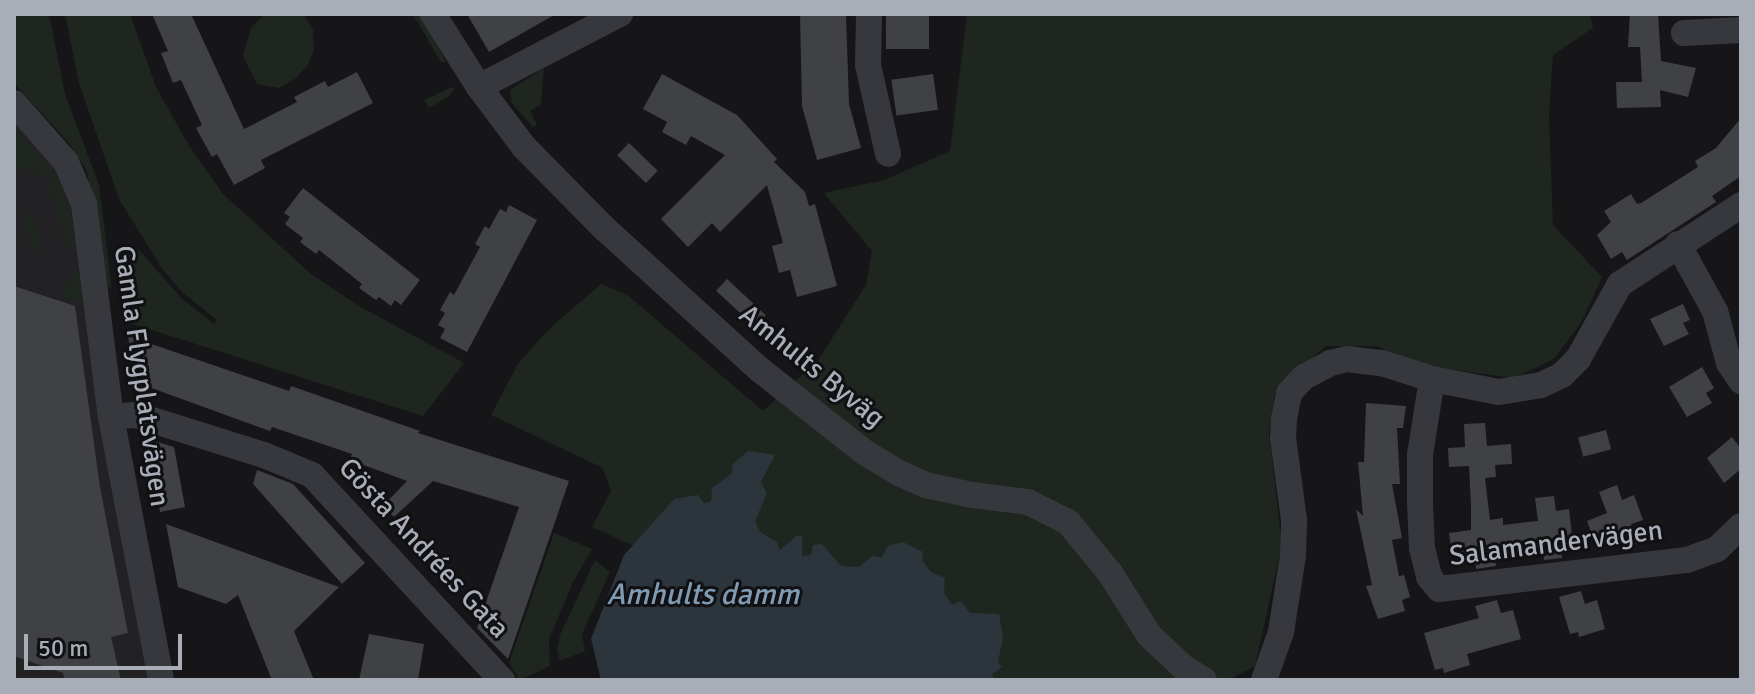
<!DOCTYPE html>
<meta charset="utf-8">
<style>
body{margin:0}
#map{position:relative;width:1755px;height:694px;overflow:hidden;background:#161618;font-family:Signika,sans-serif}
div>[style]{position:absolute}
[style*='--x']{left:calc(var(--x)*1px);top:calc(var(--y)*1px);width:calc(var(--w)*1px);rotate:calc(var(--a)*1deg)}
.built>*{inset:0;background:#222225}
.green>*{inset:0;background:#1e261f}
.water>*{inset:0;background:#2c353c}
.building>*{inset:0;background:#404145;transform-origin:0 0}
.minor>*{height:26px;margin:-13px;padding:0 13px;transform-origin:13px;border-radius:13px;background:#37383d}
span{translate:-50% -50%;white-space:nowrap;text-align:center;line-height:1.15;-webkit-text-stroke:6px #111113;paint-order:stroke}
.street-label{font-size:28px;color:#a8adb8}
.water-label{font-size:30px;color:#7f9bb3;font-style:italic}
.frame{position:absolute;inset:0;border:16px solid #a8adb8;pointer-events:none}
.scale{position:absolute;left:24px;top:634px;width:158px;height:36px;box-sizing:border-box;border:4px solid #a8adb8;border-top:0;padding-left:10px;font-size:24px;line-height:28px;white-space:nowrap;color:#a8adb8;-webkit-text-stroke:6px #111113;paint-order:stroke}
</style>
<div id="map">
<div class="built">
<div style="clip-path:polygon(14px 121px,60px 170px,75px 204px,155px 680px,14px 680px)"></div>
</div>
<div class="green">
<div style="clip-path:polygon(14px 14px,46px 14px,50px 19px,65px 94px,99px 185px,112px 290px,104px 283px,87px 171px,69px 143px,14px 83px)"></div>
<div style="clip-path:polygon(65px 14px,130px 14px,156px 87px,188px 144px,222px 193px,311px 274px,357px 305px,464px 363px,423px 416px,133px 324px,123px 265px,127px 254px,138px 249px,182px 299px,214px 324px,217px 320px,183px 293px,161px 267px,119px 199px,79px 83px)"></div>
<div style="clip-path:polygon(265px 14px,304px 14px,313px 30px,314px 50px,308px 65px,295px 79px,279px 88px,257px 84px,243px 56px,251px 28px)"></div>
<div style="clip-path:polygon(413px 14px,420px 14px,446px 62px,441px 62px)"></div>
<div style="clip-path:polygon(967px 14px,1590px 14px,1593px 28px,1553px 55px,1549px 115px,1553px 225px,1602px 277px,1582px 321px,1554px 359px,1514px 378px,1424px 366px,1377px 346px,1326px 346px,1276px 388px,1269px 433px,1282px 545px,1255px 666px,1228px 680px,995px 680px,991px 675px,998px 662px,970px 613px,952px 606px,921px 560px,872px 556px,859px 567px,840px 566px,822px 544px,811px 555px,802px 556px,796px 536px,780px 550px,777px 542px,759px 532px,754px 521px,767px 493px,761px 482px,774px 455px,732px 473px,713px 488px,711px 501px,704px 503px,674px 499px,634px 546px,592px 527px,611px 491px,603px 468px,491px 415px,518px 364px,547px 331px,601px 284px,626px 294px,763px 411px,819px 359px,866px 285px,872px 251px,824px 193px,884px 180px,950px 151px)"></div>
<div style="clip-path:polygon(544px 68px,541px 104px,530px 111px,537px 125px,533px 127px,511px 102px,510px 90px)"></div>
<div style="clip-path:polygon(452px 87px,454px 89px,449px 96px,429px 108px,424px 100px)"></div>
<div style="clip-path:polygon(14px 127px,58px 178px,77px 235px,73px 247px,63px 243px,56px 200px,48px 194px,53px 178px,14px 165px)"></div>
<div style="clip-path:polygon(28px 212px,33px 215px,41px 245px,37px 250px,27px 244px,31px 230px,23px 227px)"></div>
<div style="clip-path:polygon(80px 271px,84px 298px,83px 304px,63px 297px,72px 272px)"></div>
<div style="clip-path:polygon(554px 533px,592px 549px,573px 582px,549px 639px,550px 666px,520px 680px,509px 663px)"></div>
<div style="clip-path:polygon(595px 560px,610px 572px,582px 634px,585px 651px,560px 661px,557px 650px,560px 635px)"></div>
</div>
<div class="water">
<div style="clip-path:polygon(748px 451px,775px 455px,761px 482px,767px 493px,755px 521px,760px 532px,777px 542px,780px 550px,796px 536px,802px 536px,802px 556px,811px 555px,813px 545px,822px 544px,841px 566px,859px 567px,872px 556px,882px 557px,888px 546px,903px 542px,923px 552px,922px 560px,931px 572px,945px 578px,944px 593px,952px 605px,961px 601px,970px 613px,999px 614px,1003px 637px,998px 662px,1002px 667px,992px 674px,995px 680px,601px 680px,591px 639px,624px 555px,674px 499px,698px 495px,704px 503px,711px 501px,712px 488px,732px 473px,733px 464px)"></div>
</div>
<div class="building">
<div style="clip-path:polygon(152px 14px,191px 14px,244px 129px,297px 102px,294px 97px,325px 81px,328px 87px,357px 72px,373px 103px,261px 160px,265px 168px,234px 185px,217px 154px,212px 157px,196px 128px,202px 125px,181px 80px,173px 83px,161px 53px,168px 51px)"></div>
<div style="clip-path:polygon(467px 14px,556px 14px,489px 52px)"></div>
<div style="clip-path:polygon(800px 14px,846px 14px,849px 104px,861px 148px,817px 160px,802px 106px)"></div>
<div style="left:886px;top:14px;width:43px;height:35px"></div>
<div style="clip-path:polygon(1630px 14px,1658px 14px,1661px 61px,1696px 68px,1688px 97px,1660px 90px,1661px 107px,1617px 108px,1616px 82px,1642px 82px,1640px 47px,1628px 47px)"></div>
<div style="clip-path:polygon(662px 74px,737px 115px,777px 159px,774px 162px,805px 192px,809px 206px,815px 204px,837px 286px,797px 297px,790px 270px,779px 273px,772px 246px,783px 243px,767px 185px,720px 232px,712px 223px,688px 247px,661px 219px,725px 155px,691px 136px,686px 145px,662px 132px,667px 122px,643px 109px)"></div>
<div style="left:933px;top:74px;width:36px;height:42px;rotate:82deg"></div>
<div style="clip-path:polygon(1741px 118px,1741px 176px,1712px 196px,1716px 202px,1627px 260px,1622px 252px,1611px 259px,1597px 235px,1611px 222px,1604px 211px,1631px 194px,1637px 204px,1641px 203px,1698px 167px,1695px 161px,1716px 148px)"></div>
<div style="left:629px;top:143px;width:40px;height:17px;rotate:44deg"></div>
<div style="clip-path:polygon(303px 188px,420px 280px,401px 305px,395px 300px,391px 306px,379px 297px,376px 300px,359px 288px,362px 284px,319px 250px,316px 254px,300px 242px,303px 238px,285px 224px,290px 217px,284px 213px)"></div>
<div style="clip-path:polygon(509px 205px,537px 220px,467px 352px,440px 338px,445px 329px,438px 325px,445px 313px,440px 310px,450px 292px,454px 295px,480px 247px,475px 244px,485px 226px,489px 229px,500px 209px,506px 212px)"></div>
<div style="left:727px;top:279px;width:53px;height:16px;rotate:43deg"></div>
<div style="clip-path:polygon(14px 286px,75px 306px,100px 487px,128px 633px,111px 637px,121px 680px,65px 680px,63px 673px,14px 656px)"></div>
<div style="clip-path:polygon(1683px 304px,1690px 320px,1683px 323px,1689px 334px,1664px 346px,1650px 319px)"></div>
<div style="clip-path:polygon(128px 336px,289px 391px,291px 386px,420px 431px,418px 433px,569px 481px,508px 659px,477px 628px,519px 507px,433px 481px,394px 517px,383px 506px,407px 481px,350px 460px,352px 454px,272px 427px,270px 431px,135px 382px)"></div>
<div style="clip-path:polygon(1702px 367px,1714px 388px,1706px 393px,1712px 403px,1687px 417px,1669px 387px)"></div>
<div style="clip-path:polygon(1366px 403px,1406px 406px,1403px 428px,1397px 428px,1400px 484px,1392px 484px,1402px 538px,1392px 540px,1399px 576px,1404px 575px,1410px 597px,1402px 600px,1405px 611px,1378px 619px,1366px 586px,1372px 585px,1356px 509px,1363px 516px,1358px 462px,1364px 462px)"></div>
<div style="clip-path:polygon(1485px 423px,1487px 446px,1511px 444px,1512px 464px,1495px 465px,1496px 477px,1485px 478px,1490px 520px,1503px 518px,1503px 525px,1538px 521px,1535px 498px,1554px 496px,1556px 511px,1569px 509px,1572px 535px,1560px 537px,1562px 558px,1544px 560px,1542px 543px,1494px 550px,1496px 566px,1476px 569px,1475px 552px,1452px 554px,1449px 533px,1471px 530px,1471px 506px,1469px 466px,1449px 467px,1448px 448px,1465px 447px,1464px 424px)"></div>
<div style="left:1606px;top:430px;width:20px;height:29px;rotate:75deg"></div>
<div style="clip-path:polygon(1732px 437px,1741px 449px,1741px 469px,1724px 483px,1707px 458px)"></div>
<div style="clip-path:polygon(148px 439px,174px 447px,185px 507px,160px 512px)"></div>
<div style="clip-path:polygon(257px 470px,293px 484px,365px 563px,342px 584px,253px 484px)"></div>
<div style="clip-path:polygon(1617px 485px,1622px 500px,1634px 495px,1643px 520px,1631px 524px,1639px 543px,1621px 550px,1616px 535px,1595px 543px,1587px 521px,1607px 513px,1599px 492px)"></div>
<div style="clip-path:polygon(166px 524px,339px 587px,294px 631px,314px 680px,272px 680px,238px 595px,226px 604px,178px 587px)"></div>
<div style="clip-path:polygon(1581px 591px,1585px 604px,1597px 600px,1605px 629px,1579px 637px,1578px 632px,1570px 634px,1559px 597px)"></div>
<div style="clip-path:polygon(1497px 600px,1501px 613px,1513px 610px,1521px 639px,1467px 654px,1470px 665px,1444px 673px,1443px 668px,1435px 670px,1424px 633px,1479px 618px,1475px 606px)"></div>
<div style="clip-path:polygon(369px 634px,424px 644px,418px 680px,359px 680px)"></div>
</div>
<div class="minor">
<div style="--x:433;--y:14;--w:86;--a:57.8"></div>
<div style="--x:479;--y:87;--w:75;--a:53.1"></div>
<div style="--x:524;--y:147;--w:114;--a:45.4"></div>
<div style="--x:604;--y:228;--w:210;--a:42.3"></div>
<div style="--x:759;--y:369;--w:134;--a:38.3"></div>
<div style="--x:864;--y:452;--w:41;--a:31"></div>
<div style="--x:899;--y:473;--w:30;--a:24"></div>
<div style="--x:926;--y:485;--w:47;--a:12.3"></div>
<div style="--x:972;--y:495;--w:56;--a:7.1"></div>
<div style="--x:1028;--y:502;--w:45;--a:26.6"></div>
<div style="--x:1068;--y:522;--w:66;--a:50.5"></div>
<div style="--x:1110;--y:573;--w:73;--a:57.8"></div>
<div style="--x:1149;--y:635;--w:48;--a:43.3"></div>
<div style="--x:1184;--y:668;--w:23;--a:31"></div>
<div style="--x:869;--y:14;--w:51;--a:91.1"></div>
<div style="--x:868;--y:65;--w:91;--a:77.3"></div>
<div style="--x:1684;--y:33;--w:57;--a:-3"></div>
<div style="--x:479;--y:87;--w:159;--a:-27.4"></div>
<div style="--x:14;--y:103;--w:79;--a:48.6"></div>
<div style="--x:66;--y:162;--w:46;--a:66.8"></div>
<div style="--x:84;--y:204;--w:215;--a:82.8"></div>
<div style="--x:111;--y:417;--w:268;--a:79.2"></div>
<div style="--x:1678;--y:244;--w:77;--a:61.1"></div>
<div style="--x:1715;--y:311;--w:54;--a:74.9"></div>
<div style="--x:1729;--y:363;--w:22;--a:56"></div>
<div style="--x:1432;--y:379;--w:77;--a:99"></div>
<div style="--x:1420;--y:455;--w:48;--a:90"></div>
<div style="--x:1420;--y:503;--w:45;--a:87.5"></div>
<div style="--x:1422;--y:548;--w:30;--a:76"></div>
<div style="--x:1429;--y:577;--w:16;--a:50"></div>
<div style="--x:1439;--y:589;--w:250;--a:-6.7"></div>
<div style="--x:1687;--y:560;--w:32;--a:-20"></div>
<div style="--x:1717;--y:549;--w:33;--a:-44"></div>
<div style="--x:111;--y:417;--w:25;--a:-5"></div>
<div style="--x:136;--y:415;--w:134;--a:17.4"></div>
<div style="--x:264;--y:455;--w:52;--a:22.6"></div>
<div style="--x:312;--y:475;--w:280;--a:47.2"></div>
<div style="--x:1264;--y:680;--w:51;--a:-70.5"></div>
<div style="--x:1281;--y:632;--w:78;--a:-81.1"></div>
<div style="--x:1293;--y:555;--w:35;--a:-88"></div>
<div style="--x:1294;--y:520;--w:83;--a:-97.6"></div>
<div style="--x:1283;--y:438;--w:19;--a:-87"></div>
<div style="--x:1284;--y:419;--w:26;--a:-79"></div>
<div style="--x:1289;--y:393;--w:22;--a:-47"></div>
<div style="--x:1304;--y:377;--w:30;--a:-28"></div>
<div style="--x:1330;--y:363;--w:17;--a:-13"></div>
<div style="--x:1347;--y:359;--w:35;--a:7"></div>
<div style="--x:1382;--y:363;--w:52;--a:17.7"></div>
<div style="--x:1432;--y:379;--w:68;--a:11"></div>
<div style="--x:1499;--y:392;--w:43;--a:-9.5"></div>
<div style="--x:1541;--y:385;--w:23;--a:-25"></div>
<div style="--x:1562;--y:375;--w:23;--a:-45"></div>
<div style="--x:1578;--y:359;--w:86;--a:-60.8"></div>
<div style="--x:1620;--y:284;--w:145;--a:-33.1"></div>
</div>
<div class="street-label">
<span style="left:812px;top:366px;rotate:39deg">Amhults Byväg</span>
<span style="left:142px;top:376px;rotate:82deg">Gamla Flygplatsvägen</span>
<span style="left:1556px;top:543px;rotate:-7deg">Salamandervägen</span>
<span style="left:424px;top:548px;rotate:47deg">Gösta Andrées Gata</span>
</div>
<div class="water-label">
<span style="left:703px;top:595px">Amhults damm</span>
</div>
<div class="frame"></div>
<div class="scale">50 m</div>
</div>
